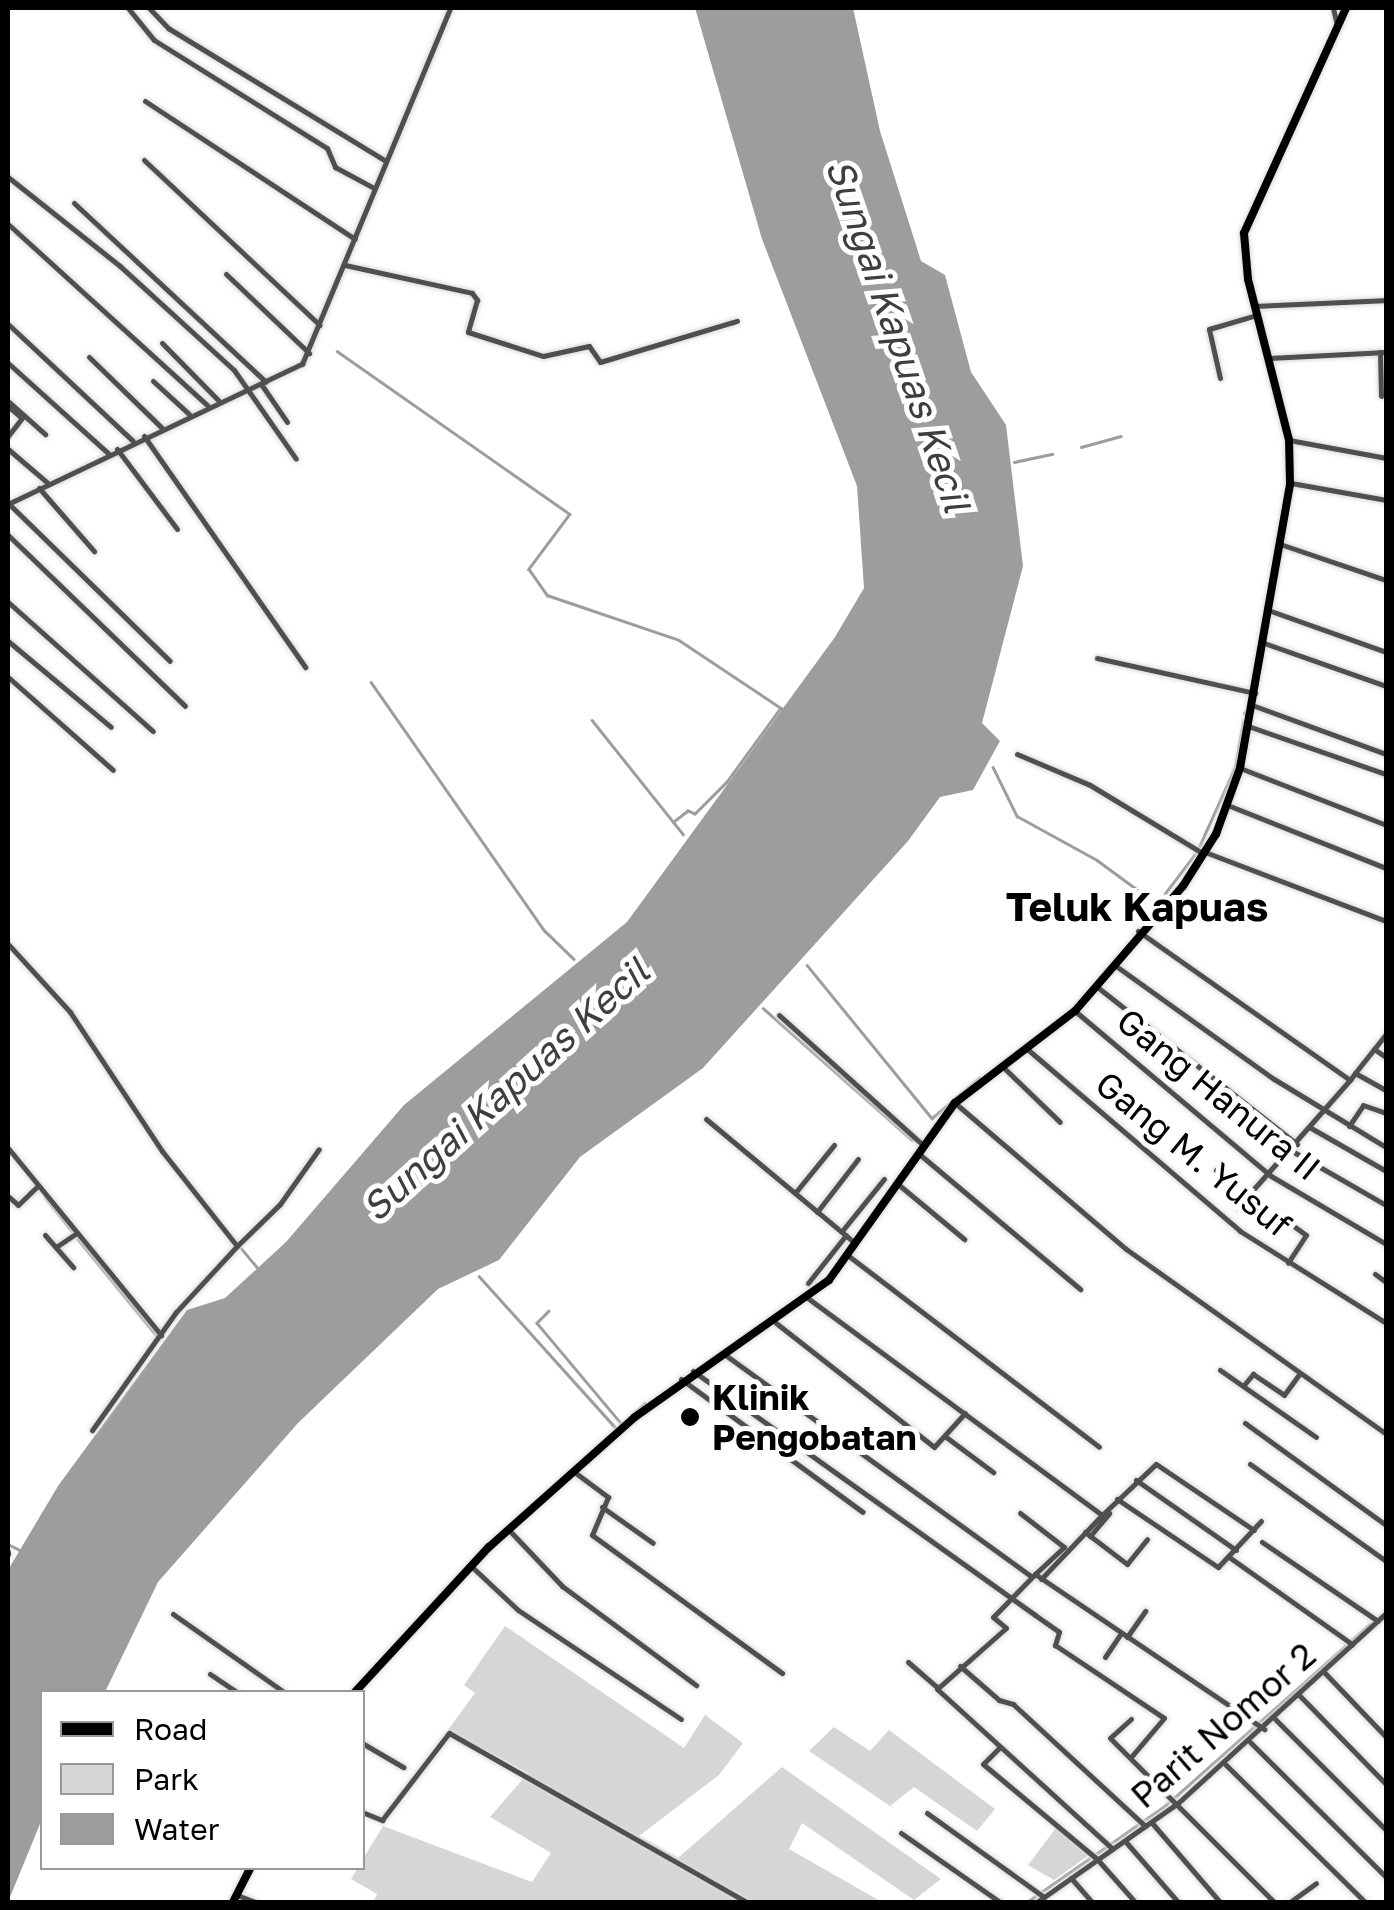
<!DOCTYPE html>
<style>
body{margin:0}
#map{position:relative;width:1394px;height:1910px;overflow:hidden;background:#fff;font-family:"Golos Text",sans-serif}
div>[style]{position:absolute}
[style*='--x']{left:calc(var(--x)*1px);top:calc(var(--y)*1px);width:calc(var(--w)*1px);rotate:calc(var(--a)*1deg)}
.green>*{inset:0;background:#d6d6d6}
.water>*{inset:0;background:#9d9d9d}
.stream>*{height:2.5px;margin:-1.25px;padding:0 1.25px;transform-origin:1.25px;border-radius:1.25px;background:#9d9d9d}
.roads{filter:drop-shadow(0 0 2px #dbdbdb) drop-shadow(0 0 2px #dbdbdb)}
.minor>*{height:5px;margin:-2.5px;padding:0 2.5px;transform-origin:2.5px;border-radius:2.5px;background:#4f4f4f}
.major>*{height:8px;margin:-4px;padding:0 4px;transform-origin:4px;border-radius:4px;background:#000}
.dots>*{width:28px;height:28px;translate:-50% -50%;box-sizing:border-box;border:5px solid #fff;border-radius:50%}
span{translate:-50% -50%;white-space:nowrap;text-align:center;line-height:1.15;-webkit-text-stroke:10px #fff;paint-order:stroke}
.street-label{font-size:35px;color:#000}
.poi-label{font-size:35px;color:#000;font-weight:700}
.left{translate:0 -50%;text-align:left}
.water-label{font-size:38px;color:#3e3e3e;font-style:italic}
.quarter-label{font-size:40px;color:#000;font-weight:700}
.frame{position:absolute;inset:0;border:10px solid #000;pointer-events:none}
.legend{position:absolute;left:40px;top:1690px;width:325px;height:180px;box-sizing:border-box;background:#fff;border:2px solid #999;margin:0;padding:12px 18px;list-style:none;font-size:30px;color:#000}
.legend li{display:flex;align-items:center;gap:20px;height:50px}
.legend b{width:50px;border:2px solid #999}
</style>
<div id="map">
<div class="green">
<div style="clip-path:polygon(505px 1626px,684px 1748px,705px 1715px,743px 1743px,719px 1775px,639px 1836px,678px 1858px,782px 1767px,941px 1879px,914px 1900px,802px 1823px,789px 1849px,882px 1902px,373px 1902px,377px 1894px,351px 1879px,383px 1826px,532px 1882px,551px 1853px,490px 1817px,528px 1773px,448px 1730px,475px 1693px,464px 1685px)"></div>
<div style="clip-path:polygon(834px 1727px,870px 1751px,889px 1730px,995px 1809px,977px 1831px,914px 1787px,890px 1806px,809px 1751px)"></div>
<div style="clip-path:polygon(1056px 1828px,1089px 1855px,1054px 1880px,1028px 1865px)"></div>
</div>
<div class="water">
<div style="clip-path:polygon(695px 8px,853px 8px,880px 131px,921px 261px,945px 275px,971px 372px,1006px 425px,1023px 566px,982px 723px,1000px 741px,973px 790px,940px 797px,908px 841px,703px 1068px,580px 1157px,499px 1260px,438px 1289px,298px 1423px,158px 1582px,105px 1692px,42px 1692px,42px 1819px,8px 1902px,8px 1570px,58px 1486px,187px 1310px,225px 1298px,286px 1242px,404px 1105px,627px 922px,835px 637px,864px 588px,857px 486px,762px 239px)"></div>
</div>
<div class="stream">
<div style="--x:337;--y:351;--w:284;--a:35"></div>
<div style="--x:570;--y:514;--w:69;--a:126.7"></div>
<div style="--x:529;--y:569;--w:32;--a:55"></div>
<div style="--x:547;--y:595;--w:139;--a:18.8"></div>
<div style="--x:679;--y:640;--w:123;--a:33.7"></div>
<div style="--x:781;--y:708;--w:92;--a:126.1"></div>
<div style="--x:727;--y:782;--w:45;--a:135"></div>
<div style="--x:695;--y:814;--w:8;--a:-157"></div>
<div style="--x:688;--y:811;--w:18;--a:142"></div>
<div style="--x:1081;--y:447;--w:41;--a:-15.4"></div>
<div style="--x:1014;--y:462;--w:39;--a:-12"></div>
<div style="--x:371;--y:682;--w:304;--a:55.1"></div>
<div style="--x:545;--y:931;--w:40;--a:44"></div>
<div style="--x:1244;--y:714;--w:1;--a:-90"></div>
<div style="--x:592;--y:720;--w:146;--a:51.4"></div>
<div style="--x:993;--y:767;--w:55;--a:63.9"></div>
<div style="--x:1017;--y:816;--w:91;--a:28.8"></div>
<div style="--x:1097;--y:860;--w:74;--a:36.3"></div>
<div style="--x:1157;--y:904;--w:63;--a:-52.8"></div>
<div style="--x:1199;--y:847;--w:88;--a:-65.8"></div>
<div style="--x:1235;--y:767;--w:46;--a:-79.9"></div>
<div style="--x:807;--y:965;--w:198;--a:50.8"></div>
<div style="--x:932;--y:1118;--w:62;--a:-40.4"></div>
<div style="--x:763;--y:1008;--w:199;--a:41.5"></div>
<div style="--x:45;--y:1197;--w:43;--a:51.5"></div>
<div style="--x:77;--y:1238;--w:125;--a:50.8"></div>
<div style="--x:241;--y:1248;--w:25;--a:50"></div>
<div style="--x:479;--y:1276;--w:206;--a:48"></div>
<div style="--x:549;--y:1311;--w:17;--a:135"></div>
<div style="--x:537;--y:1323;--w:131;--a:50"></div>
<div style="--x:635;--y:1412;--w:13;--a:-42"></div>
<div style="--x:8;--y:1544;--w:13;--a:27"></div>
<div style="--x:1027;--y:1902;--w:169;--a:-34.9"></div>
<div style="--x:1166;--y:1805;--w:273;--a:-41.6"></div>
</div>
<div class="roads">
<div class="minor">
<div style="--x:128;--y:8;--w:41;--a:50.9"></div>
<div style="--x:154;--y:40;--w:204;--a:32"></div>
<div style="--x:327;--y:148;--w:21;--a:67"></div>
<div style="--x:335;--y:167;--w:44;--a:28.3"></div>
<div style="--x:149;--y:8;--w:28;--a:46"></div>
<div style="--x:168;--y:28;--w:255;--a:31.4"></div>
<div style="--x:1333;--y:8;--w:17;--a:77"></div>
<div style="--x:145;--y:101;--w:251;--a:33.3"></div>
<div style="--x:144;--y:160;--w:241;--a:43.2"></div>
<div style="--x:8;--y:177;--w:143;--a:38.5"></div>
<div style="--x:120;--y:266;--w:154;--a:42.4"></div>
<div style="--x:234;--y:370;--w:108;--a:55.1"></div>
<div style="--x:74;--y:203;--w:262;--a:43"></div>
<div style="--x:8;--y:224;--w:270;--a:42.3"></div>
<div style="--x:345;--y:265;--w:130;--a:12.4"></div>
<div style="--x:472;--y:293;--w:9;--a:54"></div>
<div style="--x:477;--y:300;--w:33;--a:106"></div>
<div style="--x:468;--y:332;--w:79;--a:17.7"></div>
<div style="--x:543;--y:356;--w:47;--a:-12.3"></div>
<div style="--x:589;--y:346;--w:19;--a:55"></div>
<div style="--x:600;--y:362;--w:143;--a:-16.7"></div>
<div style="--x:226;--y:274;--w:115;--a:43.6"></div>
<div style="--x:1256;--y:306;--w:130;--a:-2.6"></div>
<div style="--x:8;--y:324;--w:171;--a:43.1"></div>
<div style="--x:162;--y:343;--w:81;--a:45.5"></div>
<div style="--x:1380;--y:352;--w:44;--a:88.7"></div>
<div style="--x:89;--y:357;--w:102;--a:44.2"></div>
<div style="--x:1269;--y:358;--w:117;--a:-2.9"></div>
<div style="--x:8;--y:363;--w:135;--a:42"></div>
<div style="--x:1220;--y:378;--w:50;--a:-102.7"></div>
<div style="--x:1209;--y:329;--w:50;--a:-16.3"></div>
<div style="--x:153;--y:381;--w:49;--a:42.5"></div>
<div style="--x:261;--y:384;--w:46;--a:55.6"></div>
<div style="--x:8;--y:401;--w:50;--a:41.7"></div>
<div style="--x:8;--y:406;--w:18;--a:41"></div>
<div style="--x:22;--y:418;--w:23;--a:128"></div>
<div style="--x:144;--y:436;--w:282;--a:55.1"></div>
<div style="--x:1289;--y:440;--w:99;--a:10.5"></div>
<div style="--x:8;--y:449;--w:54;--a:40.5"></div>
<div style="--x:117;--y:449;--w:100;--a:53.1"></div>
<div style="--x:1291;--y:483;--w:97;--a:10.1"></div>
<div style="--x:39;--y:488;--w:84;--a:48.9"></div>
<div style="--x:8;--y:503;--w:226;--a:44.3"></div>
<div style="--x:8;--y:504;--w:326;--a:-25.5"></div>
<div style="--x:302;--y:364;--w:386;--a:-67.4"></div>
<div style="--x:8;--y:535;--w:246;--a:44"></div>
<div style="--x:1280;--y:544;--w:112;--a:18.8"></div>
<div style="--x:8;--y:602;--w:194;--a:41.7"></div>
<div style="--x:1268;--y:610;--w:125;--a:19.6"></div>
<div style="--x:8;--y:641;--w:134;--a:39.9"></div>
<div style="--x:1264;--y:643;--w:129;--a:19.4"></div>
<div style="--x:1097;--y:658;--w:162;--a:12.5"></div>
<div style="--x:8;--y:677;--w:140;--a:41.5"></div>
<div style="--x:1252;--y:705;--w:143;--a:20.1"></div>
<div style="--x:1248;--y:726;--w:146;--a:19.2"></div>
<div style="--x:1017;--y:754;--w:79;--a:23"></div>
<div style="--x:1090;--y:785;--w:133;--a:31.2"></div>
<div style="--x:1240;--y:768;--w:157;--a:21.3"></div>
<div style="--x:1230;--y:806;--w:168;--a:21.7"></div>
<div style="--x:1205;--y:852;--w:194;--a:20.9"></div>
<div style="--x:1138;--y:931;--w:259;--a:35.1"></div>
<div style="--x:1350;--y:1080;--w:9;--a:-54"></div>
<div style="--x:8;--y:944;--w:92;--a:47.6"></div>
<div style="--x:70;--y:1012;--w:167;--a:56.5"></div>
<div style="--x:162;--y:1151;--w:121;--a:51.7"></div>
<div style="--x:237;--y:1246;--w:90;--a:132.7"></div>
<div style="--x:176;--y:1312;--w:145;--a:125.4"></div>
<div style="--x:1116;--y:966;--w:194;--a:35.6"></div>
<div style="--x:1274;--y:1079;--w:131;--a:31.3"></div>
<div style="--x:1096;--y:986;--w:256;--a:38.2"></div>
<div style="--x:1075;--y:1011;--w:256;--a:40.1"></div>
<div style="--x:1271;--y:1176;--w:134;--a:30.6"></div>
<div style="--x:779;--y:1015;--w:195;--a:42.1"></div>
<div style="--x:1026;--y:1048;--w:282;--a:40.5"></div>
<div style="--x:1240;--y:1231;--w:173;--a:32.2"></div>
<div style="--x:1374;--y:1049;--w:14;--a:34"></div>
<div style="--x:1003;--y:1067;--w:79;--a:44"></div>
<div style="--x:1355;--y:1073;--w:50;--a:-51.5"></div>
<div style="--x:1355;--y:1073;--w:35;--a:29"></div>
<div style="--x:955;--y:1103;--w:225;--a:40.5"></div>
<div style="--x:1126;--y:1249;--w:319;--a:35.4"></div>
<div style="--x:706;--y:1119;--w:194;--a:39.8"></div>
<div style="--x:1349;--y:1126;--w:25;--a:-56"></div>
<div style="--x:1363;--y:1105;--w:24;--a:19"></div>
<div style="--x:1311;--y:1128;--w:86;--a:29.8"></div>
<div style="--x:8;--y:1148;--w:242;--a:50.7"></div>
<div style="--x:1292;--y:1151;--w:108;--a:29.9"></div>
<div style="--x:918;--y:1153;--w:212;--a:40"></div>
<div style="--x:1216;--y:1170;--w:111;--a:35.8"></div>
<div style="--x:1306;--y:1235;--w:33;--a:123"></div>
<div style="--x:899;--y:1185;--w:85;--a:39.7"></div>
<div style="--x:795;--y:1193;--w:62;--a:-50.9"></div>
<div style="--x:8;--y:1196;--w:13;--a:42"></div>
<div style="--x:18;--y:1205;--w:28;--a:-44"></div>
<div style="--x:1237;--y:1208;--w:171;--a:-48.6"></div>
<div style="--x:817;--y:1212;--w:67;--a:-52.3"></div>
<div style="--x:842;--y:1231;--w:67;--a:-51.1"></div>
<div style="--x:45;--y:1235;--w:43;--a:48.8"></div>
<div style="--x:237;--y:1246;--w:60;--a:-44.3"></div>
<div style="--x:280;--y:1204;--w:67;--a:-54.7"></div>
<div style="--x:56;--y:1247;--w:25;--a:-34"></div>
<div style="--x:850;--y:1257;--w:313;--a:37.3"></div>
<div style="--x:1375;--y:1274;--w:14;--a:36"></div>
<div style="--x:808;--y:1283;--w:61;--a:-51.6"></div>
<div style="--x:809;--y:1299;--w:364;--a:36.4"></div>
<div style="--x:1102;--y:1515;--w:74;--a:-43.4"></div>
<div style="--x:1156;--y:1464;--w:118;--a:34"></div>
<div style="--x:776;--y:1323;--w:201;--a:38.1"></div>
<div style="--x:934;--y:1447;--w:46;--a:-47.6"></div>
<div style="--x:724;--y:1354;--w:380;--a:35.9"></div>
<div style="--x:1220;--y:1370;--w:117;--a:34.9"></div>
<div style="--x:693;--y:1371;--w:420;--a:35.5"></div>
<div style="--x:1035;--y:1615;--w:29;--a:35"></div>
<div style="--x:1059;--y:1632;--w:14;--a:107"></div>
<div style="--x:1055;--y:1645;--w:131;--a:33.8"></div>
<div style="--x:1164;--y:1718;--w:51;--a:130.2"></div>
<div style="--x:681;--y:1379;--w:225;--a:36.2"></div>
<div style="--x:1243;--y:1386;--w:16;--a:-50"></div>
<div style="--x:1253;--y:1374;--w:37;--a:34"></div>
<div style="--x:1284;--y:1395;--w:27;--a:-54"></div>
<div style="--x:1245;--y:1423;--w:174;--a:35.9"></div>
<div style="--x:946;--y:1437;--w:59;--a:36.7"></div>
<div style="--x:1250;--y:1464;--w:167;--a:35.5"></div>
<div style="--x:573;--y:1471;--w:44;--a:36.6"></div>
<div style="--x:608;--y:1497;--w:41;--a:112.8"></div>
<div style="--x:592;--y:1535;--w:235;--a:36"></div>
<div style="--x:1136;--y:1480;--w:122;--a:35"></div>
<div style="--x:1117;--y:1499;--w:122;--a:34"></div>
<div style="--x:1218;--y:1567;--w:63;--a:-46.9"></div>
<div style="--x:602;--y:1507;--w:62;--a:35.2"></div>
<div style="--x:1020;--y:1513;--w:56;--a:37.7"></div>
<div style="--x:1064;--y:1547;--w:40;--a:137"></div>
<div style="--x:1035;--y:1574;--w:277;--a:34.1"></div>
<div style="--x:508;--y:1529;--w:79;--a:46.5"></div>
<div style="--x:562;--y:1586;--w:167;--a:36.5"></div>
<div style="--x:1085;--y:1532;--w:53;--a:37.3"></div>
<div style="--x:1127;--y:1564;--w:32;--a:-51"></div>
<div style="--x:1090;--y:1536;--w:30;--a:-50"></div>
<div style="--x:1262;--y:1542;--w:140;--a:34.3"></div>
<div style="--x:8;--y:1554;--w:2;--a:-90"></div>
<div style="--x:1229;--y:1557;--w:151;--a:35.3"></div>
<div style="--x:471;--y:1566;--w:64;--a:43.1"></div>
<div style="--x:518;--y:1610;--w:196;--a:33.8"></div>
<div style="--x:1035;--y:1574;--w:60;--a:134.3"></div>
<div style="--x:993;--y:1617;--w:17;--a:40"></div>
<div style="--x:1006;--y:1628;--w:92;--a:138.5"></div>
<div style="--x:937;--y:1689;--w:236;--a:42.3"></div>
<div style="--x:1041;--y:1579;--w:87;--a:-46.4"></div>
<div style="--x:173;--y:1614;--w:136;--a:35.1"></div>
<div style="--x:1127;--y:1637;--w:32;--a:-55"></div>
<div style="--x:1105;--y:1657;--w:29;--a:-56"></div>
<div style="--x:908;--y:1662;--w:38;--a:41"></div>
<div style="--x:960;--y:1666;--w:52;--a:41.1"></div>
<div style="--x:999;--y:1700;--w:15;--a:16"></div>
<div style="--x:1013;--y:1704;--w:180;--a:42.7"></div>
<div style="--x:1323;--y:1671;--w:91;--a:46.3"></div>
<div style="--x:210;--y:1674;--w:32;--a:34"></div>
<div style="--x:1299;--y:1695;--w:124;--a:45.7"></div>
<div style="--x:1131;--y:1719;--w:28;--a:138"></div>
<div style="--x:1110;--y:1738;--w:232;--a:45"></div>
<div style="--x:1275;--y:1719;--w:157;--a:45"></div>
<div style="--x:1250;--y:1742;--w:192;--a:44.8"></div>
<div style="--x:362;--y:1743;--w:48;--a:30.3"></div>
<div style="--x:1000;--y:1747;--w:24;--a:135"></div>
<div style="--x:983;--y:1764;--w:148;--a:39.8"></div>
<div style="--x:1097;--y:1859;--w:57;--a:48.5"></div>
<div style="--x:1224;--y:1763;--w:198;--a:44.6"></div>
<div style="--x:362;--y:1812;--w:22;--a:22"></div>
<div style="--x:382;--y:1820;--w:110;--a:-52.4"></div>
<div style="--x:449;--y:1733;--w:343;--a:29.6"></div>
<div style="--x:927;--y:1813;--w:144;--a:35.7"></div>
<div style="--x:1152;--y:1823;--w:104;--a:49.3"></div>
<div style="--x:901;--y:1833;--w:121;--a:34.9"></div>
<div style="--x:1125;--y:1841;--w:81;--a:49"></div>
<div style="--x:1071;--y:1878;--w:32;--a:49"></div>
<div style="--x:237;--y:1895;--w:19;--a:21"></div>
<div style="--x:1037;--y:1902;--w:172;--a:-35.1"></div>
<div style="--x:1178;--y:1803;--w:282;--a:-42.4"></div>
<div style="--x:1290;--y:1902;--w:32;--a:-36"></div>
</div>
<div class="major">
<div style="--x:355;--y:1692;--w:197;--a:-47.3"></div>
<div style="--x:489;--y:1547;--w:195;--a:-41.7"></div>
<div style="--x:635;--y:1417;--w:237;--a:-35.2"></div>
<div style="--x:829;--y:1280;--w:217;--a:-54.6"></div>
<div style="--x:955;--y:1103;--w:151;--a:-37.5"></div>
<div style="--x:1075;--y:1011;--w:165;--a:-49.2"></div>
<div style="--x:1183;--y:886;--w:62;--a:-57.6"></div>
<div style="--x:1216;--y:834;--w:70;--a:-70"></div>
<div style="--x:1240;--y:768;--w:289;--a:-80"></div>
<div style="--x:1290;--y:483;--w:43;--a:-91.3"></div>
<div style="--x:1289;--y:440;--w:166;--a:-104.3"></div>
<div style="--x:1248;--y:279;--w:46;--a:-95"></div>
<div style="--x:1244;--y:233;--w:247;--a:-65.6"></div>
<div style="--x:233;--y:1902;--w:38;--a:-63"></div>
</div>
</div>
<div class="dots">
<div style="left:690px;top:1417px;background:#000"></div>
</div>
<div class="street-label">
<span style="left:1219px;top:1094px;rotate:39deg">Gang Hanura II</span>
<span style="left:1194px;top:1154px;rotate:39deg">Gang M. Yusuf</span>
<span style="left:1223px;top:1725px;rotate:-41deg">Parit Nomor 2</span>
</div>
<div class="poi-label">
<span class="left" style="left:712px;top:1417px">Klinik<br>Pengobatan</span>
</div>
<div class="water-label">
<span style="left:899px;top:335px;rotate:71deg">Sungai Kapuas Kecil</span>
<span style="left:505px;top:1089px;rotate:-42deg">Sungai Kapuas Kecil</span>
</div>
<div class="quarter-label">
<span style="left:1137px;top:906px">Teluk Kapuas</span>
</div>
<div class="frame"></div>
<ul class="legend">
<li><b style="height:12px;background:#000"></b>Road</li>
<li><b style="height:28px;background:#d6d6d6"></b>Park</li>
<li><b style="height:28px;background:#9d9d9d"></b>Water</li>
</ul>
</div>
